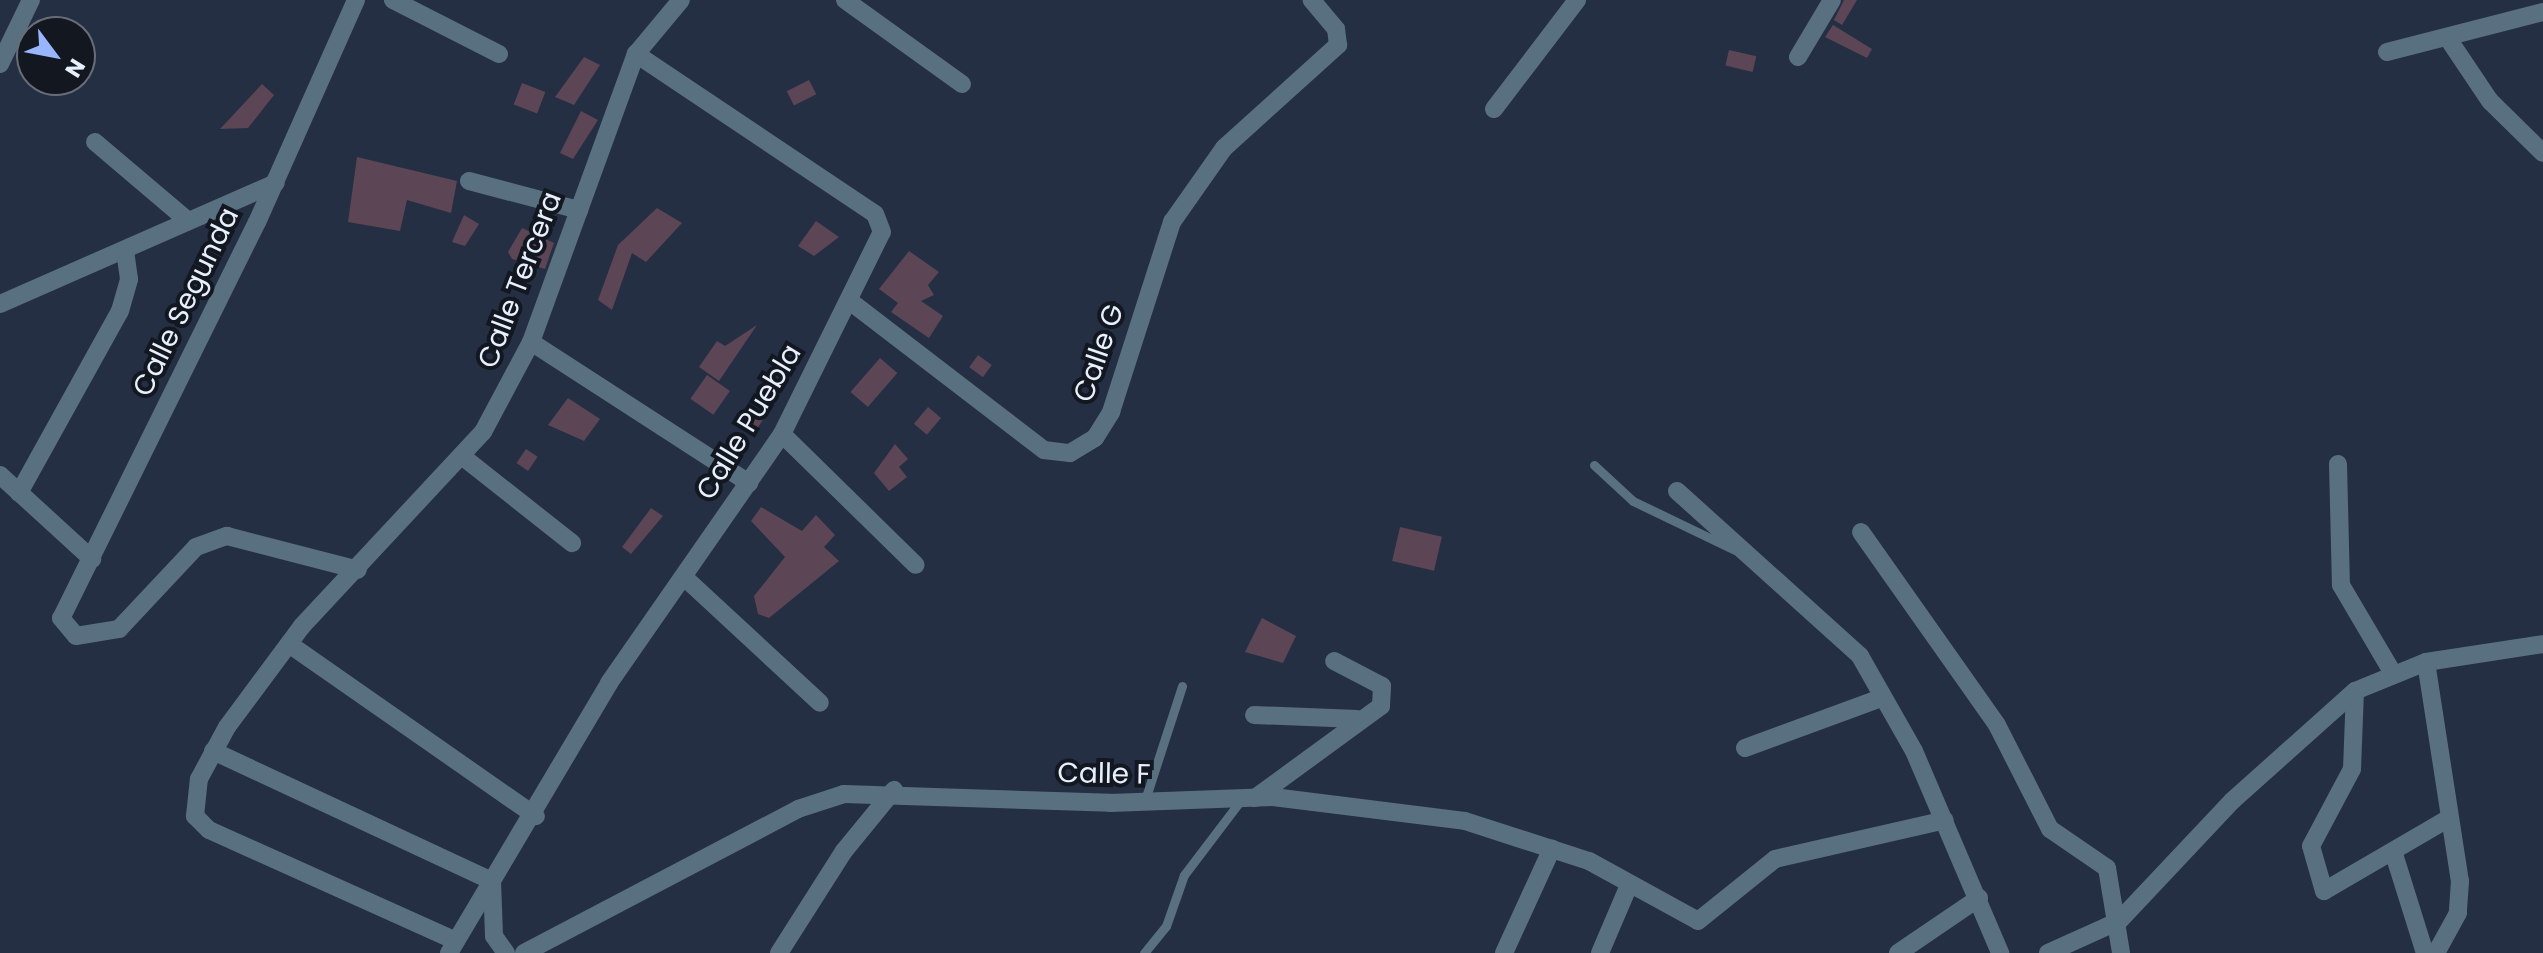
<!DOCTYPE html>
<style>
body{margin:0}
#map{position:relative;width:2543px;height:953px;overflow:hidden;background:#242f43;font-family:Poppins,sans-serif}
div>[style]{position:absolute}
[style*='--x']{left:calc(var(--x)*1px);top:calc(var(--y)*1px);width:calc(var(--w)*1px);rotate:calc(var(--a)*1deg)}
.building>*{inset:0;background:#5c4555;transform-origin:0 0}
.lane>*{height:9px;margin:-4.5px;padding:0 4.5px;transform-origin:4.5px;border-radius:4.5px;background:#597080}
.street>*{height:18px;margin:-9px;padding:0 9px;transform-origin:9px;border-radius:9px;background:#597080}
span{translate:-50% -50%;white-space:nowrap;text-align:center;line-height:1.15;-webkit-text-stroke:8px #121720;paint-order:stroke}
.street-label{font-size:28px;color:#e8f0fd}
.north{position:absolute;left:16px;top:16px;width:80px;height:80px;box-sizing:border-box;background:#121720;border:2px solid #686e78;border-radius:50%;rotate:122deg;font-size:22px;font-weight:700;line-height:32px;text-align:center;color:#e8f0fd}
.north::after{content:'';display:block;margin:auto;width:28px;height:36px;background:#99b5fd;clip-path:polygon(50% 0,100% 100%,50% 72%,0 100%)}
</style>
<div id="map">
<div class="building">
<div style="clip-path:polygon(1844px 0,1857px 0,1842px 25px,1834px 20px)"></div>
<div style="clip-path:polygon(1833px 25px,1872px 49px,1867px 58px,1825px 37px)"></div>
<div style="left:1729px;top:50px;width:28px;height:16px;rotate:13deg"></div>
<div style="clip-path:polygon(584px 57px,600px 65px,574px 105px,555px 97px)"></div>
<div style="left:809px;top:80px;width:16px;height:25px;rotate:63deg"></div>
<div style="left:522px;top:83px;width:25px;height:23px;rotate:21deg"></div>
<div style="clip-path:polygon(262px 84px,274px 95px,248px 128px,220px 129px)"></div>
<div style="clip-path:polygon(581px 111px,598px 120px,573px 159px,560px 153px)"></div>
<div style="clip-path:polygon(357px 157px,457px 181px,451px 213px,407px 200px,400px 231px,348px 222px)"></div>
<div style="clip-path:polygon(657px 208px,682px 223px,646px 262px,632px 253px,612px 310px,598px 300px,618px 245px)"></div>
<div style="clip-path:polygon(464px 215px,479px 224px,465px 246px,452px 242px)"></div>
<div style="clip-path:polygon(816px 221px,839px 237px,814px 256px,798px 246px)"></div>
<div style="clip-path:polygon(522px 228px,554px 243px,545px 269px,512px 259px,508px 252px)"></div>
<div style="clip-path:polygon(909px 251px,939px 272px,928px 285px,934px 295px,921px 301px,943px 316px,929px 338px,891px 312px,898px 303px,879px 289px)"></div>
<div style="clip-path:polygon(757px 325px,719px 381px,699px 367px,717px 341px,725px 346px)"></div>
<div style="left:978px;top:355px;width:17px;height:15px;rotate:36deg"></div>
<div style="left:880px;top:358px;width:23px;height:45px;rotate:41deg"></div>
<div style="left:707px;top:375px;width:28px;height:29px;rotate:35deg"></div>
<div style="clip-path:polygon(568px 398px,600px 419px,584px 441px,548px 425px)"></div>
<div style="left:928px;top:407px;width:17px;height:22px;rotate:40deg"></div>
<div style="left:754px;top:408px;width:14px;height:20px;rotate:34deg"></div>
<div style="clip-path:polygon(895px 444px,908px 459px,899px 467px,907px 477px,889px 491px,874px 473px)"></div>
<div style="left:526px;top:449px;width:14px;height:17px;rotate:34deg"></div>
<div style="clip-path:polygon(761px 507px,802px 531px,816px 515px,835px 535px,824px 547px,839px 561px,769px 618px,758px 614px,754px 596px,785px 557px,751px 521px)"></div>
<div style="clip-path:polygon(651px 508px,663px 516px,631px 554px,622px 547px)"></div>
<div style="left:1400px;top:527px;width:43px;height:35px;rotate:13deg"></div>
<div style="clip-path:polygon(1262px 618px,1296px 636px,1283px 663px,1245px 652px)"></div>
</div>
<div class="lane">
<div style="--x:1594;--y:465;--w:53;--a:42.7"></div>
<div style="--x:1633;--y:501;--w:113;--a:25.7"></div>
<div style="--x:1144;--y:803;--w:123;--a:-72"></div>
<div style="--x:1144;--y:953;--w:35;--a:-51"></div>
<div style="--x:1166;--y:926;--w:54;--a:-70.6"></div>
<div style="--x:1184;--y:875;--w:94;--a:-52.8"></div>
</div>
<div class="street">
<div style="--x:356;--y:0;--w:243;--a:114"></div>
<div style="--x:257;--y:222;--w:442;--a:116.3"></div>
<div style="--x:61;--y:618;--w:23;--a:50"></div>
<div style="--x:76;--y:636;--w:44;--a:-9.2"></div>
<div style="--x:119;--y:629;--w:112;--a:-46.8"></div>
<div style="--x:196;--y:547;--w:33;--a:-20"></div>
<div style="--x:227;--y:536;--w:135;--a:14.5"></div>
<div style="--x:393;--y:0;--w:119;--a:27"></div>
<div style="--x:845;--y:0;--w:144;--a:35.7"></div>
<div style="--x:2447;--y:37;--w:77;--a:56.1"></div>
<div style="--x:2490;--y:101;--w:74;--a:44.5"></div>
<div style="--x:2387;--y:52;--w:161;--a:-14.4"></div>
<div style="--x:1798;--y:57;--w:66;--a:-59.2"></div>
<div style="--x:0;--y:64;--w:71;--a:-64.2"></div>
<div style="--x:1494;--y:109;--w:137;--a:-52.7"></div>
<div style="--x:95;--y:142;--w:122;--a:40.3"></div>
<div style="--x:469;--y:181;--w:114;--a:14.8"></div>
<div style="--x:851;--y:302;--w:243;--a:37.5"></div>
<div style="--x:1044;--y:450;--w:26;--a:7"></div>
<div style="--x:1070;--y:453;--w:29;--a:-31"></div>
<div style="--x:1095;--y:438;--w:31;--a:-58"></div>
<div style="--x:1111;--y:412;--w:200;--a:-72.2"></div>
<div style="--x:1172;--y:222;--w:90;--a:-54.9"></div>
<div style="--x:1224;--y:148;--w:154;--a:-42.1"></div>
<div style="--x:1338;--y:45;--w:16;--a:-97"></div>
<div style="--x:1336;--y:29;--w:38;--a:-130"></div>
<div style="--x:0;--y:304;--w:301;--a:-23.7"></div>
<div style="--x:531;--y:342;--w:260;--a:32.9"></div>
<div style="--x:782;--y:434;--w:187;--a:44.4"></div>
<div style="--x:463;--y:457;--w:139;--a:38.3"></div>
<div style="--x:2338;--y:464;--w:121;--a:88.6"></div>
<div style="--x:2341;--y:585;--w:104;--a:59.5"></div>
<div style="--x:0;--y:475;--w:125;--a:42.4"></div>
<div style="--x:1677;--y:491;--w:246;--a:42"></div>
<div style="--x:1860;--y:656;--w:109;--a:60.4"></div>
<div style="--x:1914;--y:751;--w:220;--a:66.9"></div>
<div style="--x:19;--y:493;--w:208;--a:-61"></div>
<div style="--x:120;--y:311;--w:33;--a:-74"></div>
<div style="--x:129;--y:279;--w:30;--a:-98"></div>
<div style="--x:1861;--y:532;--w:236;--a:54.8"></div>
<div style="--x:1997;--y:725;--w:117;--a:63"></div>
<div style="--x:2050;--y:829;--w:69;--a:34.4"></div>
<div style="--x:2107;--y:868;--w:86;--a:80.6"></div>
<div style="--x:684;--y:577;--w:185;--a:42.8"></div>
<div style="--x:289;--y:644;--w:301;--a:34.9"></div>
<div style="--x:2426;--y:662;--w:222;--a:81.2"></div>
<div style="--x:2460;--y:881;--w:32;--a:94"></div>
<div style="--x:2458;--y:913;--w:46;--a:118.8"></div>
<div style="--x:2355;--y:691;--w:78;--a:92.2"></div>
<div style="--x:2352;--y:769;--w:87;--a:118"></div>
<div style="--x:2311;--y:846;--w:47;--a:73.9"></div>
<div style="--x:2324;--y:891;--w:141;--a:-30.2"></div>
<div style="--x:1254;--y:715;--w:103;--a:2.2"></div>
<div style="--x:1745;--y:748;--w:145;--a:-20.2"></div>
<div style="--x:213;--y:751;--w:308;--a:25"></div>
<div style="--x:492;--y:881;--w:55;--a:87.9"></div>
<div style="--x:494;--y:936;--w:21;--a:55"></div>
<div style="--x:1255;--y:798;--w:156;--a:-36.1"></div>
<div style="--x:1381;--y:706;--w:20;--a:-87"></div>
<div style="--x:1382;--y:686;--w:54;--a:-152.5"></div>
<div style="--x:2393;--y:851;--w:107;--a:72.6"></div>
<div style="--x:456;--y:941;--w:271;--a:-155.8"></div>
<div style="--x:209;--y:830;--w:20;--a:-135"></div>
<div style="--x:195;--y:816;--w:37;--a:-84"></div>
<div style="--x:199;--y:779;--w:59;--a:-61.7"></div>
<div style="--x:227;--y:727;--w:126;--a:-53.4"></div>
<div style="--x:302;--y:626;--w:265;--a:-47"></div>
<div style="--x:483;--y:432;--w:102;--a:-61.9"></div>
<div style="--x:531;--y:342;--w:307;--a:-70"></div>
<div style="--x:636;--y:54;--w:70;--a:-50.2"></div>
<div style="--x:449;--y:953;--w:314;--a:-59.3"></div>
<div style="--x:609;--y:683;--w:303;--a:-55.2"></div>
<div style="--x:782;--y:434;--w:225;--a:-63.7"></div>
<div style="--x:882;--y:232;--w:19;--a:-111"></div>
<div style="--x:875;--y:214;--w:288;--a:-146.2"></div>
<div style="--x:524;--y:953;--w:310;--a:-27.7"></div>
<div style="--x:798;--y:809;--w:48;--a:-18.1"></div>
<div style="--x:844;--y:794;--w:266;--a:1.9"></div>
<div style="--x:1110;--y:803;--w:163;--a:-2.1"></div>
<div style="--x:1273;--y:797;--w:193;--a:7.1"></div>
<div style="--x:1465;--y:821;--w:130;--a:17.9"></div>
<div style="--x:1589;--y:861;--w:124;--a:28.8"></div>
<div style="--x:1698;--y:921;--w:99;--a:-38.8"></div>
<div style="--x:1775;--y:859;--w:174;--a:-12.9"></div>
<div style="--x:779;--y:953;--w:121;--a:-57.5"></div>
<div style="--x:844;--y:851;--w:79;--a:-50.7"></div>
<div style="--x:1504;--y:953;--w:115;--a:-65.4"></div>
<div style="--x:1600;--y:953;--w:74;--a:-66.9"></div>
<div style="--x:1898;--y:953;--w:98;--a:-34.2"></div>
<div style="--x:2048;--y:953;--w:78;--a:-24.3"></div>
<div style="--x:2119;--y:921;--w:165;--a:-46.7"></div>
<div style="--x:2232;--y:801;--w:165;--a:-41.8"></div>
<div style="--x:2355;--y:691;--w:77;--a:-22.2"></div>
<div style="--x:2426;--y:662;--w:118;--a:-8.7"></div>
</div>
<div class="street-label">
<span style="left:520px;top:280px;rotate:-69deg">Calle Tercera</span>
<span style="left:186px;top:302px;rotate:-64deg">Calle Segunda</span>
<span style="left:1099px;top:353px;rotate:-71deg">Calle G</span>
<span style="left:749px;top:422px;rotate:-59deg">Calle Puebla</span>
<span style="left:1104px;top:774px;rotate:1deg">Calle F</span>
</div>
<div class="north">N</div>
</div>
